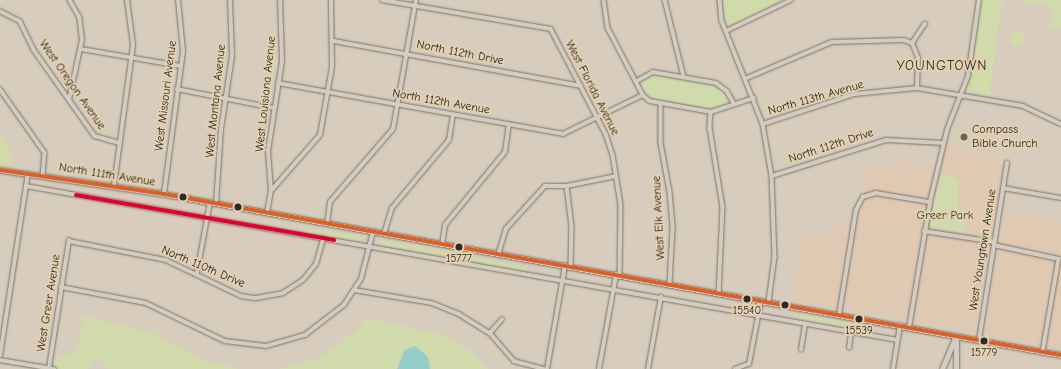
<!DOCTYPE html>
<style>
body{margin:0}
#map{position:relative;width:1061px;height:369px;overflow:hidden;background:#d8cdbc;font-family:"Comic Neue",sans-serif}
div>[style]{position:absolute}
[style*='--x']{left:calc(var(--x)*1px);top:calc(var(--y)*1px);width:calc(var(--w)*1px);rotate:calc(var(--a)*1deg)}
.built>*{inset:0;background:#dfc9b2;transform-origin:0 0}
.green>*{inset:0;background:#d0daaa;transform-origin:0 0}
.round{border-radius:50%}
.water>*{inset:0;background:#96ccca}
.roads{filter:drop-shadow(0 0 1px #79746c) drop-shadow(0 0 1px #79746c)}
.street>*{height:3.5px;margin:-1.75px;padding:0 1.75px;transform-origin:1.75px;border-radius:1.75px;background:#d4ccc0}
.secondary>*{height:5px;margin:-2.5px;padding:0 2.5px;transform-origin:2.5px;border-radius:2.5px;background:#d4ccc0}
.bus-1>*{height:4px;margin:-2px;padding:0 2px;transform-origin:2px;border-radius:2px;background:#de5f23}
.bus-2>*{height:4px;margin:-2px;padding:0 2px;transform-origin:2px;border-radius:2px;background:#e4002b}
.dots>*{width:11px;height:11px;translate:-50% -50%;box-sizing:border-box;border:2px solid #e5d0af;border-radius:50%}
span{translate:-50% -50%;white-space:nowrap;text-align:center;line-height:1.15;-webkit-text-stroke:3.5px #e5d0af;paint-order:stroke}
.bus-label{font-size:11px;color:#2b2b2b}
.street-label{font-size:12px;color:#2b2b2b}
.poi-label{font-size:12px;color:#2b2b2b}
.left{translate:0 -50%;text-align:left}
.park-label{font-size:12px;color:#3b3e36}
.quarter-label{font-size:14px;color:#2b2b2b;letter-spacing:1px}
</style>
<div id="map">
<div class="built">
<div style="clip-path:polygon(946px 143px,1004px 159px,991px 237px,964px 233px,968px 212px,958px 210px,959px 179px,940px 173px)"></div>
<div style="clip-path:polygon(900px 162px,936px 166px,907px 320px,794px 301px,800px 236px,832px 236px,835px 225px,847px 227px,856px 204px,865px 192px,859px 171px)"></div>
<div style="clip-path:polygon(1003px 212px,1061px 222px,1061px 349px,985px 333px)"></div>
<div style="left:927px;top:234px;width:63px;height:89px;rotate:10deg"></div>
</div>
<div class="green">
<div style="clip-path:polygon(724px 0,788px 0,729px 27px,724px 17px)"></div>
<div style="clip-path:polygon(981px 0,1002px 0,989px 97px,967px 90px)"></div>
<div style="clip-path:polygon(1014px 0,1061px 0,1061px 28px,1051px 27px,1053px 8px)"></div>
<div class="round" style="left:1010px;top:32px;width:14px;height:14px"></div>
<div style="clip-path:polygon(657px 75px,716px 86px,726px 93px,728px 100px,724px 106px,712px 109px,652px 98px,641px 85px,645px 78px)"></div>
<div style="clip-path:polygon(0 134px,10px 149px,13px 166px,0 164px)"></div>
<div style="clip-path:polygon(940px 173px,959px 179px,958px 210px,968px 211px,964px 233px,929px 227px)"></div>
<div style="left:309px;top:228px;width:55px;height:5px;rotate:9deg"></div>
<div style="left:381px;top:240px;width:82px;height:5px;rotate:10deg"></div>
<div style="left:467px;top:256px;width:60px;height:5px;rotate:10deg"></div>
<div style="left:802px;top:315px;width:66px;height:5px;rotate:10deg"></div>
<div style="clip-path:polygon(83px 316px,153px 333px,201px 359px,239px 369px,111px 369px,96px 359px,88px 369px,51px 369px,53px 361px,77px 351px)"></div>
<div style="clip-path:polygon(366px 318px,445px 335px,468px 349px,488px 369px,278px 369px,319px 358px,356px 331px)"></div>
</div>
<div class="water">
<div style="clip-path:polygon(415px 346px,428px 357px,430px 369px,397px 369px,404px 351px)"></div>
</div>
<div class="roads">
<div class="street">
<div style="--x:382;--y:0;--w:171;--a:9.7"></div>
<div style="--x:551;--y:29;--w:119;--a:62.4"></div>
<div style="--x:606;--y:134;--w:22;--a:72"></div>
<div style="--x:613;--y:155;--w:51;--a:80.9"></div>
<div style="--x:621;--y:205;--w:71;--a:90.8"></div>
<div style="--x:604;--y:0;--w:28;--a:82"></div>
<div style="--x:608;--y:28;--w:76;--a:62.4"></div>
<div style="--x:643;--y:95;--w:9;--a:41"></div>
<div style="--x:650;--y:101;--w:62;--a:10.2"></div>
<div style="--x:711;--y:112;--w:45;--a:-18"></div>
<div style="--x:665;--y:0;--w:79;--a:76.1"></div>
<div style="--x:720;--y:0;--w:21;--a:85"></div>
<div style="--x:722;--y:21;--w:111;--a:68.3"></div>
<div style="--x:763;--y:124;--w:53;--a:80.2"></div>
<div style="--x:772;--y:176;--w:81;--a:87.9"></div>
<div style="--x:775;--y:257;--w:45;--a:97.6"></div>
<div style="--x:0;--y:11;--w:22;--a:27"></div>
<div style="--x:20;--y:21;--w:32;--a:64"></div>
<div style="--x:34;--y:50;--w:105;--a:54.7"></div>
<div style="--x:95;--y:136;--w:26;--a:16"></div>
<div style="--x:726;--y:31;--w:72;--a:-25.5"></div>
<div style="--x:334;--y:41;--w:251;--a:10.3"></div>
<div style="--x:81;--y:49;--w:101;--a:9.6"></div>
<div style="--x:747;--y:78;--w:92;--a:-23"></div>
<div style="--x:832;--y:42;--w:72;--a:-1.6"></div>
<div style="--x:904;--y:40;--w:9;--a:21"></div>
<div style="--x:637;--y:81;--w:18;--a:-29"></div>
<div style="--x:653;--y:72;--w:64;--a:9.9"></div>
<div style="--x:716;--y:83;--w:14;--a:36"></div>
<div style="--x:727;--y:91;--w:14;--a:60"></div>
<div style="--x:278;--y:83;--w:290;--a:10.1"></div>
<div style="--x:563;--y:134;--w:89;--a:-26"></div>
<div style="--x:917;--y:88;--w:30;--a:-88"></div>
<div style="--x:918;--y:58;--w:16;--a:-112"></div>
<div style="--x:912;--y:43;--w:23;--a:-56"></div>
<div style="--x:0;--y:89;--w:78;--a:54.9"></div>
<div style="--x:45;--y:153;--w:23;--a:95"></div>
<div style="--x:177;--y:89;--w:99;--a:11.1"></div>
<div style="--x:69;--y:100;--w:61;--a:-77.8"></div>
<div style="--x:82;--y:40;--w:23;--a:-97"></div>
<div style="--x:79;--y:17;--w:20;--a:-120"></div>
<div style="--x:661;--y:103;--w:40;--a:90"></div>
<div style="--x:661;--y:143;--w:50;--a:79.6"></div>
<div style="--x:670;--y:192;--w:37;--a:85"></div>
<div style="--x:673;--y:229;--w:56;--a:93.1"></div>
<div style="--x:711;--y:112;--w:16;--a:94"></div>
<div style="--x:710;--y:128;--w:80;--a:80.7"></div>
<div style="--x:723;--y:207;--w:87;--a:92.6"></div>
<div style="--x:763;--y:124;--w:97;--a:-18.1"></div>
<div style="--x:855;--y:94;--w:62;--a:-5.5"></div>
<div style="--x:917;--y:88;--w:108;--a:9.6"></div>
<div style="--x:1023;--y:106;--w:42;--a:25.3"></div>
<div style="--x:772;--y:176;--w:120;--a:-17.5"></div>
<div style="--x:886;--y:140;--w:57;--a:3"></div>
<div style="--x:26;--y:186;--w:885;--a:10.02"></div>
<div style="--x:114;--y:186;--w:142;--a:-82.3"></div>
<div style="--x:133;--y:45;--w:45;--a:-97.6"></div>
<div style="--x:567;--y:186;--w:39;--a:83"></div>
<div style="--x:572;--y:225;--w:42;--a:91.4"></div>
<div style="--x:1003;--y:188;--w:59;--a:9.8"></div>
<div style="--x:271;--y:191;--w:40;--a:-94.3"></div>
<div style="--x:268;--y:151;--w:90;--a:-81.1"></div>
<div style="--x:282;--y:62;--w:62;--a:-91.8"></div>
<div style="--x:164;--y:194;--w:144;--a:-82.4"></div>
<div style="--x:183;--y:51;--w:51;--a:-95.6"></div>
<div style="--x:216;--y:204;--w:75;--a:-86.2"></div>
<div style="--x:221;--y:129;--w:74;--a:-81.4"></div>
<div style="--x:232;--y:56;--w:56;--a:-92"></div>
<div style="--x:267;--y:213;--w:22;--a:-80"></div>
<div style="--x:271;--y:191;--w:74;--a:-48.8"></div>
<div style="--x:320;--y:135;--w:69;--a:-80"></div>
<div style="--x:332;--y:67;--w:67;--a:-90.9"></div>
<div style="--x:327;--y:224;--w:22;--a:-82"></div>
<div style="--x:330;--y:202;--w:96;--a:-49.2"></div>
<div style="--x:393;--y:129;--w:131;--a:-79.9"></div>
<div style="--x:924;--y:231;--w:71;--a:8.9"></div>
<div style="--x:384;--y:234;--w:27;--a:-73"></div>
<div style="--x:392;--y:208;--w:89;--a:-50"></div>
<div style="--x:449;--y:140;--w:25;--a:-81"></div>
<div style="--x:442;--y:245;--w:20;--a:-81"></div>
<div style="--x:445;--y:225;--w:94;--a:-50.6"></div>
<div style="--x:505;--y:152;--w:27;--a:-82"></div>
<div style="--x:994;--y:245;--w:66;--a:12.2"></div>
<div style="--x:1059;--y:259;--w:94;--a:99.8"></div>
<div style="--x:498;--y:255;--w:27;--a:-73"></div>
<div style="--x:506;--y:229;--w:58;--a:-47.8"></div>
<div style="--x:545;--y:186;--w:22;--a:0"></div>
<div style="--x:567;--y:186;--w:50;--a:-11.5"></div>
<div style="--x:197;--y:273;--w:72;--a:-79.6"></div>
<div style="--x:61;--y:287;--w:86;--a:10.7"></div>
<div style="--x:146;--y:303;--w:88;--a:25.7"></div>
<div style="--x:225;--y:341;--w:41;--a:7"></div>
<div style="--x:266;--y:346;--w:41;--a:-15.8"></div>
<div style="--x:305;--y:335;--w:49;--a:-37.6"></div>
<div style="--x:344;--y:305;--w:31;--a:-57"></div>
<div style="--x:361;--y:279;--w:49;--a:-75.7"></div>
<div style="--x:354;--y:290;--w:79;--a:9.5"></div>
<div style="--x:432;--y:303;--w:29;--a:22"></div>
<div style="--x:459;--y:314;--w:36;--a:32"></div>
<div style="--x:490;--y:333;--w:37;--a:49"></div>
<div style="--x:514;--y:361;--w:31;--a:15"></div>
<div style="--x:839;--y:315;--w:106;--a:-80.8"></div>
<div style="--x:856;--y:210;--w:15;--a:-62"></div>
<div style="--x:863;--y:197;--w:14;--a:-17"></div>
<div style="--x:876;--y:193;--w:55;--a:9.5"></div>
<div style="--x:909;--y:328;--w:128;--a:-80.5"></div>
<div style="--x:930;--y:202;--w:74;--a:-76.7"></div>
<div style="--x:947;--y:130;--w:58;--a:-68.7"></div>
<div style="--x:968;--y:76;--w:77;--a:-81.8"></div>
<div style="--x:490;--y:333;--w:18;--a:-49"></div>
<div style="--x:979;--y:340;--w:179;--a:-81"></div>
<div style="--x:849;--y:348;--w:15;--a:-82"></div>
<div style="--x:801;--y:350;--w:26;--a:-81"></div>
<div style="--x:0;--y:356;--w:184;--a:-81.3"></div>
<div style="--x:0;--y:360;--w:55;--a:9.5"></div>
<div style="--x:49;--y:368;--w:129;--a:-81.1"></div>
<div style="--x:69;--y:241;--w:99;--a:11.1"></div>
<div style="--x:166;--y:260;--w:83;--a:25.6"></div>
<div style="--x:241;--y:296;--w:15;--a:8"></div>
<div style="--x:256;--y:298;--w:27;--a:-10"></div>
<div style="--x:283;--y:293;--w:24;--a:-33"></div>
<div style="--x:303;--y:280;--w:21;--a:-51"></div>
<div style="--x:316;--y:264;--w:26;--a:-74"></div>
<div style="--x:547;--y:369;--w:105;--a:-80.1"></div>
<div style="--x:599;--y:369;--w:96;--a:-79.7"></div>
<div style="--x:648;--y:369;--w:73;--a:-79.8"></div>
<div style="--x:735;--y:369;--w:15;--a:-20"></div>
<div style="--x:749;--y:364;--w:64;--a:-79.2"></div>
<div style="--x:893;--y:369;--w:44;--a:-80.8"></div>
</div>
<div class="secondary">
<div style="--x:0;--y:170;--w:166;--a:8.3"></div>
<div style="--x:164;--y:194;--w:911;--a:10.18"></div>
<div style="--x:942;--y:369;--w:36;--a:-67"></div>
<div style="--x:956;--y:369;--w:33;--a:-90"></div>
</div>
</div>
<div class="bus-1">
<div style="--x:0;--y:170;--w:166;--a:8.3"></div>
<div style="--x:164;--y:194;--w:911;--a:10.18"></div>
</div>
<div class="bus-2">
<div style="--x:76;--y:195;--w:262;--a:9.9"></div>
</div>
<div class="dots">
<div style="left:964px;top:137px;background:#68645e"></div>
<div style="left:183px;top:197px;background:#2b2b2b"></div>
<div style="left:238px;top:207px;background:#2b2b2b"></div>
<div style="left:459px;top:247px;background:#2b2b2b"></div>
<div style="left:747px;top:299px;background:#2b2b2b"></div>
<div style="left:785px;top:305px;background:#2b2b2b"></div>
<div style="left:859px;top:319px;background:#2b2b2b"></div>
<div style="left:984px;top:341px;background:#2b2b2b"></div>
</div>
<div class="bus-label">
<span style="left:459px;top:259px">15777</span>
<span style="left:747px;top:311px">15540</span>
<span style="left:859px;top:331px">15539</span>
<span style="left:984px;top:353px">15779</span>
</div>
<div class="street-label">
<span style="left:460px;top:53px;rotate:11deg">North 112th Drive</span>
<span style="left:72px;top:85px;rotate:55deg">West Oregon Avenue</span>
<span style="left:592px;top:88px;rotate:63deg">West Florida Avenue</span>
<span style="left:266px;top:94px;rotate:-84deg">West Louisiana Avenue</span>
<span style="left:166px;top:96px;rotate:-83deg">West Missouri Avenue</span>
<span style="left:816px;top:98px;rotate:-16deg">North 113th Avenue</span>
<span style="left:216px;top:101px;rotate:-84deg">West Montana Avenue</span>
<span style="left:441px;top:102px;rotate:10deg">North 112th Avenue</span>
<span style="left:831px;top:146px;rotate:-18deg">North 112th Drive</span>
<span style="left:107px;top:175px;rotate:9deg">North 111th Avenue</span>
<span style="left:659px;top:218px;rotate:-93deg">West Elk Avenue</span>
<span style="left:983px;top:250px;rotate:-81deg">West Youngtown Avenue</span>
<span style="left:203px;top:267px;rotate:23deg">North 110th Drive</span>
<span style="left:49px;top:303px;rotate:-81deg">West Greer Avenue</span>
</div>
<div class="poi-label">
<span class="left" style="left:972px;top:137px">Compass<br>Bible Church</span>
</div>
<div class="park-label">
<span style="left:945px;top:216px">Greer Park</span>
</div>
<div class="quarter-label">
<span style="left:942px;top:66px">YOUNGTOWN</span>
</div>
</div>
